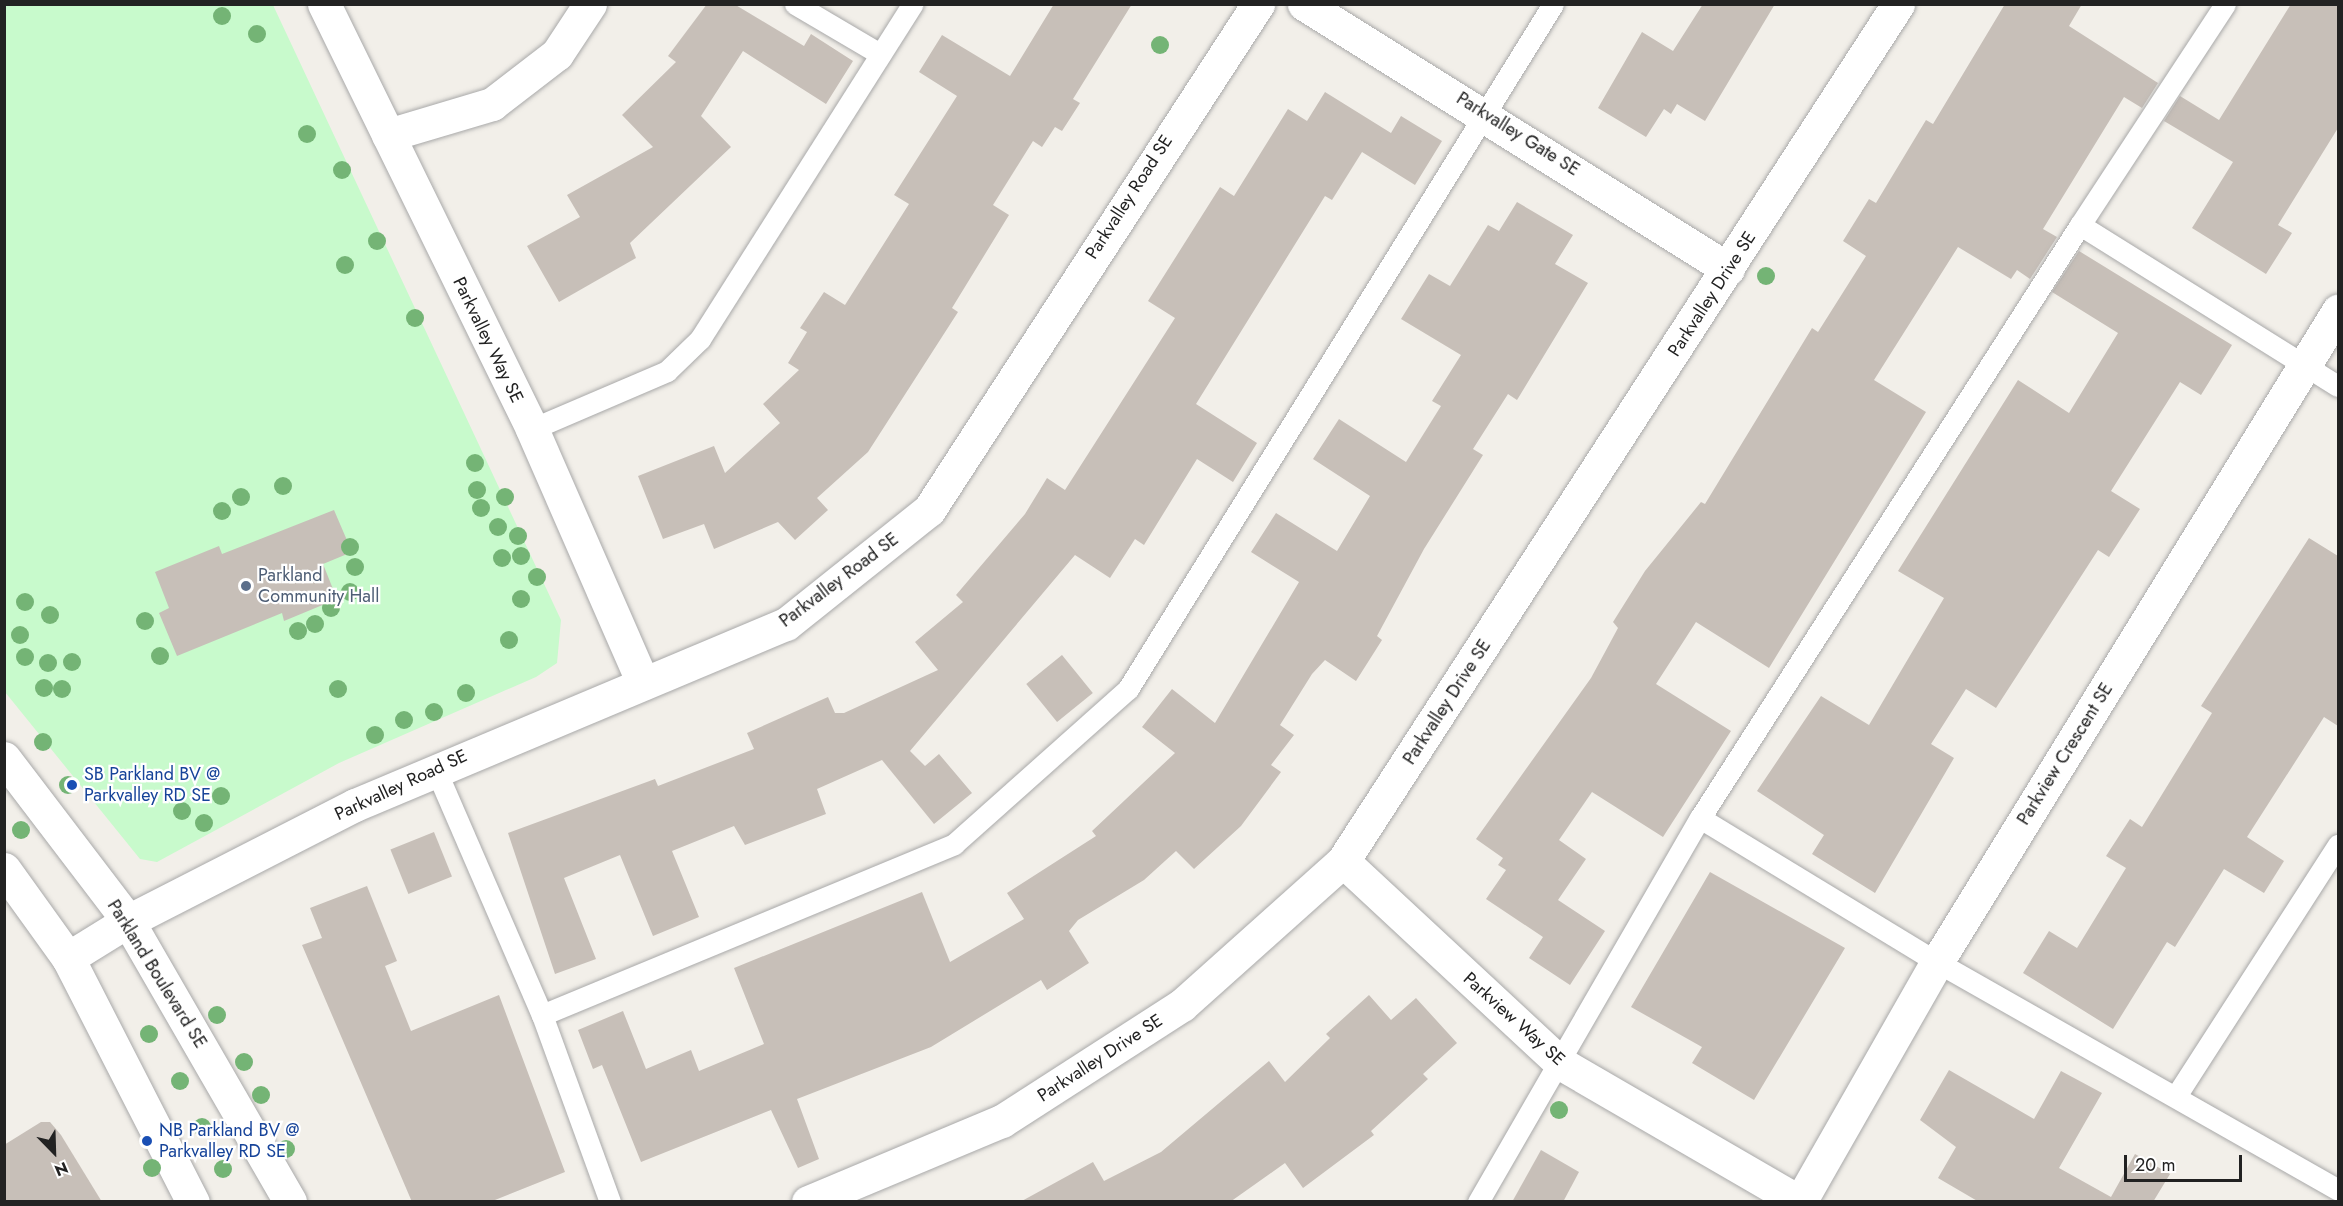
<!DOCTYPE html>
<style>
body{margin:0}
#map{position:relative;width:2343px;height:1206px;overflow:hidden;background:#f2efe9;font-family:Jost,sans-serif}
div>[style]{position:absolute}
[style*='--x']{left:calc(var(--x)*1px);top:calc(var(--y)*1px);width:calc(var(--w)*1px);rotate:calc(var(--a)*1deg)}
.park>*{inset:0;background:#c8facc}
.building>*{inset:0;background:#c7bfb8;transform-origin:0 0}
.roads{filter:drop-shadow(0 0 2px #a9a9a9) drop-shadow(0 0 2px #a9a9a9)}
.service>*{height:21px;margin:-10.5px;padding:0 10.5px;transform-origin:10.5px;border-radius:10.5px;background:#fff}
.minor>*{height:33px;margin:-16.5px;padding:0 16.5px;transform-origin:16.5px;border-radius:16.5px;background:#fff}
.tertiary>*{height:33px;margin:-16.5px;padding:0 16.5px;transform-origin:16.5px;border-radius:16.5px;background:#fff}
.trees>*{width:18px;height:18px;margin:-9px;border-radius:50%;background:#74b475}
.dots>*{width:16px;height:16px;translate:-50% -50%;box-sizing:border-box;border:3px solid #fff;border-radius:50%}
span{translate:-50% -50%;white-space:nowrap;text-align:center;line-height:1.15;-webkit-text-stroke:4.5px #fff;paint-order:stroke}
.street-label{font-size:18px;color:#222}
.service-label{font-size:18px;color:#4e5e75}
.left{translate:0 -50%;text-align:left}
.transit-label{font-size:18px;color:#164399}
.frame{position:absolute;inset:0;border:6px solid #222;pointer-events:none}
.north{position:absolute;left:24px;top:1122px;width:60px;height:60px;-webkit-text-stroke:4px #fff;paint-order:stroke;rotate:157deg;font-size:16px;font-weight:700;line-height:24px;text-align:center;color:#222}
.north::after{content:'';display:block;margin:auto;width:21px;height:27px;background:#222;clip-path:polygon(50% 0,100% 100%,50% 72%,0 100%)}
.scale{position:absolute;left:2124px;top:1155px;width:118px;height:27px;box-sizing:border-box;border:3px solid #222;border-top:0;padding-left:8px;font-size:18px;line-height:21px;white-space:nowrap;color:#222;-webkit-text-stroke:4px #fff;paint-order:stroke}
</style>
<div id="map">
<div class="park">
<div style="clip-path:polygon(4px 5px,273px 5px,561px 620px,557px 663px,536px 677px,339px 763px,157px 862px,140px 859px,5px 692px)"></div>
</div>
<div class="building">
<div style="clip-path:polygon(707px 4px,734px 4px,804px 46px,811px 34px,853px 61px,826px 104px,743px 51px,701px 116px,731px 147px,630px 243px,636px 258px,559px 302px,527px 246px,580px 217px,567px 195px,653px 147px,622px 115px,676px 62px,668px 56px)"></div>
<div style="clip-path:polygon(1054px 4px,1132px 4px,1073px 99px,1080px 103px,1062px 131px,1055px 127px,1042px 147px,1033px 141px,993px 205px,1009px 215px,952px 308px,958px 312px,868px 452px,817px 498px,828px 510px,795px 540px,778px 522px,714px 549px,704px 524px,663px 539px,638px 476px,714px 446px,725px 473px,780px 423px,763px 404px,799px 370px,788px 363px,807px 332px,800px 328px,824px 292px,845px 305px,909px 204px,894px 195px,957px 96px,919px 72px,942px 35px,1010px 76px)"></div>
<div style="clip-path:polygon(1703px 4px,1775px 4px,1705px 121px,1677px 104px,1671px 114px,1664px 109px,1646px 137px,1598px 108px,1642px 32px,1673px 51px)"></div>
<div style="clip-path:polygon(2005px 4px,2082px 4px,2069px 26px,2158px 83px,2142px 108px,2124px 97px,2043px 229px,2057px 237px,2030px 279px,2017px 270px,2011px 279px,1958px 247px,1874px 380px,1926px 412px,1769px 668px,1696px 622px,1656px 684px,1731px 731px,1663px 837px,1592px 792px,1559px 840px,1586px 859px,1558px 900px,1605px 931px,1570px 985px,1529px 958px,1543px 937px,1486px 899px,1506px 870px,1498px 865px,1503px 858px,1476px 839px,1591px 678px,1618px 628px,1613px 622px,1645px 571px,1701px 502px,1705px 504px,1812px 328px,1818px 332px,1866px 256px,1843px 241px,1869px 199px,1876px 203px,1926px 120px,1933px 124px)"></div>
<div style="clip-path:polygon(2291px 4px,2338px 4px,2338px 128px,2278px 225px,2292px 233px,2266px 274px,2192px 228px,2233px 162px,2164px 121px,2180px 96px,2219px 120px)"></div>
<div style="clip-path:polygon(1325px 92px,1391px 133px,1401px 116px,1442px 141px,1415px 185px,1362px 152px,1332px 200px,1325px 196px,1196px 404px,1257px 443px,1233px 482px,1197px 459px,1144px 545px,1135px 539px,1110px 578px,1075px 555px,910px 751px,925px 766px,939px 754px,972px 793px,934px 824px,882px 760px,817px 789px,826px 814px,745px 845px,734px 826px,672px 851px,699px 917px,653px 936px,620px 855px,564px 878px,596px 959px,555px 974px,508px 833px,655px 779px,658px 786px,754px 749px,747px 733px,828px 697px,835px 713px,844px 713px,938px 670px,915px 642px,963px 602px,956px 595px,1025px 514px,1047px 478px,1065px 490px,1175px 318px,1148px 301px,1220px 187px,1234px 196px,1288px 109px,1307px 121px)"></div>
<div style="clip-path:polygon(1517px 202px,1573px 235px,1555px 264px,1588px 283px,1517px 400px,1508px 394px,1473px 449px,1483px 455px,1424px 549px,1377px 636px,1382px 640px,1356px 681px,1325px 660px,1312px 674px,1280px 725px,1294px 735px,1271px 765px,1281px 772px,1241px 826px,1194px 869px,1176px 851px,1144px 880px,1078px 920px,1069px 931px,1089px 963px,1047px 990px,1041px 980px,931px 1047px,797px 1099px,819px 1159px,798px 1168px,771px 1110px,641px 1162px,602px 1065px,593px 1069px,578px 1030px,623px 1011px,646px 1069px,691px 1050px,699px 1071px,764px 1044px,734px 968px,922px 892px,950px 962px,1024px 919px,1007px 893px,1096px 836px,1092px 831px,1175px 753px,1142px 727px,1172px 689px,1215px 723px,1299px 582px,1251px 552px,1276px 513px,1337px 551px,1370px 496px,1313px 459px,1339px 419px,1406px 462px,1441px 406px,1432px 401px,1461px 355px,1401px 319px,1429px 274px,1450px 286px,1488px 225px,1499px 231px)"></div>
<div style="clip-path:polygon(2079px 251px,2232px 345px,2201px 395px,2180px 382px,2111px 491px,2140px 509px,2109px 557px,2098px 550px,1996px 708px,1966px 689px,1931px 744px,1954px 758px,1875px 893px,1812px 854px,1824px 835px,1757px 791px,1821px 696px,1869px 725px,1944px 598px,1898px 571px,2018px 380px,2069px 413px,2118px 333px,2052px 292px)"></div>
<div style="clip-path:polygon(334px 510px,352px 552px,323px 564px,337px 599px,284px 621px,282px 613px,177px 656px,159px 613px,169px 608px,155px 572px,219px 546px,222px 554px)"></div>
<div style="clip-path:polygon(2309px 538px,2338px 556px,2338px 726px,2324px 717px,2247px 837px,2284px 861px,2264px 893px,2224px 869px,2175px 947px,2167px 942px,2113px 1029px,2023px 973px,2049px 931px,2077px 948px,2126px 868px,2106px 856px,2130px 819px,2142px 827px,2212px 713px,2201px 706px)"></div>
<div style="left:1062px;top:655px;width:49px;height:46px;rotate:51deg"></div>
<div style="left:434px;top:832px;width:48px;height:47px;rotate:68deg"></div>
<div style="clip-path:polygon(1710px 872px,1845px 948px,1754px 1100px,1692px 1063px,1702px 1047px,1631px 1007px)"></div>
<div style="clip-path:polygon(367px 886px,397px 961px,385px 966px,411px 1031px,499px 995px,565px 1172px,490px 1202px,412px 1202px,302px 945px,322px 938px,310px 908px)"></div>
<div style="clip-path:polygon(1369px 995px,1391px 1020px,1416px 998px,1457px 1043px,1423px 1074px,1428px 1079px,1371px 1131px,1374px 1135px,1303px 1188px,1285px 1163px,1230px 1202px,1020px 1202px,1093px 1162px,1104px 1181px,1161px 1152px,1269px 1061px,1285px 1082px,1330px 1038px,1326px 1034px)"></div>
<div style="clip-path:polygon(1949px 1070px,2034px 1119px,2061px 1071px,2102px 1093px,2059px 1168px,2111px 1197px,2135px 1154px,2170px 1174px,2153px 1202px,1979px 1202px,1938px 1178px,1956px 1147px,1920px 1120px)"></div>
<div style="clip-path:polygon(41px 1122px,50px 1122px,61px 1135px,102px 1202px,4px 1202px,4px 1145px)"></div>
<div style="clip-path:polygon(1541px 1150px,1579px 1172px,1563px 1202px,1512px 1202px)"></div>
</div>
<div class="roads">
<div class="service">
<div style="--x:795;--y:4;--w:99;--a:30.5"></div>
<div style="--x:2080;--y:225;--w:264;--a:-56.7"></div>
<div style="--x:532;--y:429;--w:147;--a:-23.2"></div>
<div style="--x:667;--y:371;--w:46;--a:-44.1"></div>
<div style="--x:700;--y:339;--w:397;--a:-57.6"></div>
<div style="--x:435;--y:768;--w:269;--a:66.6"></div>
<div style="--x:542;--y:1015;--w:199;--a:70"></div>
<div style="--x:1700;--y:818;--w:277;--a:31.3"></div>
<div style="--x:1937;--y:962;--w:461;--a:29.6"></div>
<div style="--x:542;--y:1015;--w:446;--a:-22.5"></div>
<div style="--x:954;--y:844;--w:233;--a:-41.7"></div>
<div style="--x:1128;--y:689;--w:806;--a:-58.18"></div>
<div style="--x:2176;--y:1096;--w:299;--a:-57.2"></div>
<div style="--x:1478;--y:1202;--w:444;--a:-60"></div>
<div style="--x:1700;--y:818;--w:704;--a:-57.35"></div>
<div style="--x:2080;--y:225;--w:304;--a:32"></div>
</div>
<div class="minor">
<div style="--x:324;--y:4;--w:473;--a:63.9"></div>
<div style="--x:532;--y:429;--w:275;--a:66.4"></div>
<div style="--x:1304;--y:4;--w:500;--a:32.01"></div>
<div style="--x:388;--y:135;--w:109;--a:-16.6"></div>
<div style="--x:492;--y:104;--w:82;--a:-37.6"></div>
<div style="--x:557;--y:54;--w:60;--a:-56.6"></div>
<div style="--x:1343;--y:861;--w:296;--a:42.9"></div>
<div style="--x:1560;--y:1063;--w:277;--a:30.1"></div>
<div style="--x:68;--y:958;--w:70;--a:-31.7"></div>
<div style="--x:128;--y:921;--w:255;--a:-27.1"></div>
<div style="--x:355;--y:805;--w:467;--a:-22.8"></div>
<div style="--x:786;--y:624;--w:183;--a:-38.6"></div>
<div style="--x:929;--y:510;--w:604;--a:-56.97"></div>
<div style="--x:808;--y:1202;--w:210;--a:-22.7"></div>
<div style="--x:1002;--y:1121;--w:214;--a:-32.8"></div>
<div style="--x:1182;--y:1005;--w:216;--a:-41.8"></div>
<div style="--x:1343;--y:861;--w:1021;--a:-57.07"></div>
<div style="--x:1800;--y:1202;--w:276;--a:-60.3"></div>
<div style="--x:1937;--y:962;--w:765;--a:-58.37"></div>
</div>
<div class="tertiary">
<div style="--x:4;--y:758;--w:205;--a:52.7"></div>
<div style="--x:128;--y:921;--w:324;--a:60"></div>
<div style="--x:4;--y:869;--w:110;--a:54.3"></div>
<div style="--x:68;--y:958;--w:274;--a:62.9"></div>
</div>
</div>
<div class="trees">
<div style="left:222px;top:16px"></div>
<div style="left:257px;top:34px"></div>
<div style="left:1160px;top:45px"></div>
<div style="left:307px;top:134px"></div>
<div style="left:342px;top:170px"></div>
<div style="left:377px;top:241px"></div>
<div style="left:345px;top:265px"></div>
<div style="left:1766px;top:276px"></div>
<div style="left:415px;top:318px"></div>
<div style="left:475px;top:463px"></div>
<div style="left:283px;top:486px"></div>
<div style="left:477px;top:490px"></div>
<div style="left:241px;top:497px"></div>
<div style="left:505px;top:497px"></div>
<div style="left:481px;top:508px"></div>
<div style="left:222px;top:511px"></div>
<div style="left:498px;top:527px"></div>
<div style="left:518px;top:536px"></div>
<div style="left:350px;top:547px"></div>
<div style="left:521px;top:556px"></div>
<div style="left:502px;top:558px"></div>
<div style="left:355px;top:567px"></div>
<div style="left:537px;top:577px"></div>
<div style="left:350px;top:592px"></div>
<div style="left:521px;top:599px"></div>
<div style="left:25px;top:602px"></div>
<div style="left:331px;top:608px"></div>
<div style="left:50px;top:615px"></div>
<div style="left:145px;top:621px"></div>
<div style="left:315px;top:624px"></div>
<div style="left:298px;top:631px"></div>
<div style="left:20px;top:635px"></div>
<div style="left:509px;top:640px"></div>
<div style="left:160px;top:656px"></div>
<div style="left:25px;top:657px"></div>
<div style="left:72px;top:662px"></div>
<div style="left:48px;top:663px"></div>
<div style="left:44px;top:688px"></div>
<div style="left:62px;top:689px"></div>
<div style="left:338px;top:689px"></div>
<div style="left:466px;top:693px"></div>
<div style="left:434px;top:712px"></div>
<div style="left:404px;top:720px"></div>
<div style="left:375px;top:735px"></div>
<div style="left:43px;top:742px"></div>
<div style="left:68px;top:785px"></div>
<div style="left:221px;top:796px"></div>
<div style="left:182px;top:811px"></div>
<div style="left:204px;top:823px"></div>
<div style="left:21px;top:830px"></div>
<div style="left:217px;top:1015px"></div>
<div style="left:149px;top:1034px"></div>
<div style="left:244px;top:1062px"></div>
<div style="left:180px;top:1081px"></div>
<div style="left:261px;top:1095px"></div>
<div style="left:1559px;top:1110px"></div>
<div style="left:202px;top:1127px"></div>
<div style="left:286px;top:1149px"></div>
<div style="left:152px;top:1168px"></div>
<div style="left:223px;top:1169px"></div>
</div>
<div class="dots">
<div style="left:246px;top:586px;background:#5c6f8a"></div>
<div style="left:72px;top:785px;background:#1a4fb4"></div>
<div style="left:147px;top:1141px;background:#1a4fb4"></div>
</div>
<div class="street-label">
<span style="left:1518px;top:134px;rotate:32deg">Parkvalley Gate SE</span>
<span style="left:1129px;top:197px;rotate:-57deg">Parkvalley Road SE</span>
<span style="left:1712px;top:294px;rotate:-57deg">Parkvalley Drive SE</span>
<span style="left:488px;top:340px;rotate:64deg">Parkvalley Way SE</span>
<span style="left:839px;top:580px;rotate:-37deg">Parkvalley Road SE</span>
<span style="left:1447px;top:702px;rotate:-57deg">Parkvalley Drive SE</span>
<span style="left:2065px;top:754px;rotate:-58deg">Parkview Crescent SE</span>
<span style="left:401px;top:785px;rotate:-25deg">Parkvalley Road SE</span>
<span style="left:157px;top:974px;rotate:58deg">Parkland Boulevard SE</span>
<span style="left:1514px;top:1019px;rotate:42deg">Parkview Way SE</span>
<span style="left:1100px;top:1058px;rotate:-33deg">Parkvalley Drive SE</span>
</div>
<div class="service-label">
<span class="left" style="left:258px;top:586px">Parkland<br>Community Hall</span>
</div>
<div class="transit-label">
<span class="left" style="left:84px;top:785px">SB Parkland BV @<br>Parkvalley RD SE</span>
<span class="left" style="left:159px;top:1141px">NB Parkland BV @<br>Parkvalley RD SE</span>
</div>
<div class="frame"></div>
<div class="north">N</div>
<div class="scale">20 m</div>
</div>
